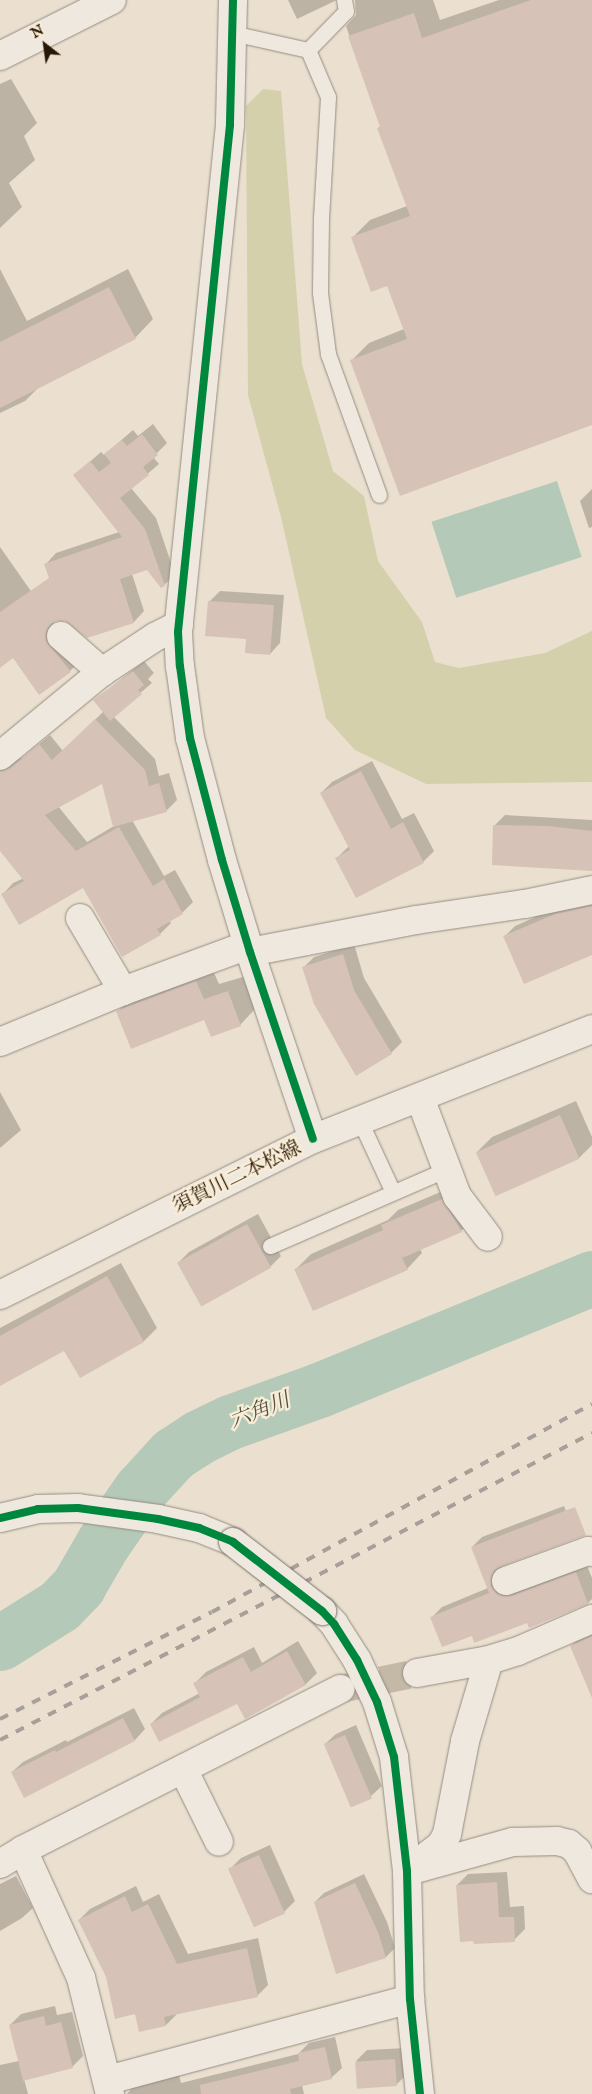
<!DOCTYPE html>
<meta charset="utf-8">
<style>
body{margin:0}
#map{position:relative;width:592px;height:2094px;overflow:hidden;background:#ebe0cf;font-family:"IM FELL English","Noto Serif JP",serif}
div>[style]{position:absolute}
[style*='--x']{left:calc(var(--x)*1px);top:calc(var(--y)*1px);width:calc(var(--w)*1px);rotate:calc(var(--a)*1deg)}
.green>*{inset:0;background:#d4d0ac}
.water>*{inset:0;background:#b5c9b8;transform-origin:0 0}
.shadow>*{inset:0;background:#0003}
.river>*{height:55px;margin:-27.5px;padding:0 27.5px;transform-origin:27.5px;border-radius:27.5px;background:#b5c9b8}
.building>*{inset:0;background:#d6c2b7;transform-origin:0 0}
.street-tunnel>*{height:28px;margin-top:-14px;transform-origin:0;background:repeating-linear-gradient(90deg,#c4b8a7 0 28px,transparent 0 42px)}
.roads{filter:drop-shadow(0 0 1px #958c81) drop-shadow(0 0 1px #958c81)}
.lane>*{height:15px;margin:-7.5px;padding:0 7.5px;transform-origin:7.5px;border-radius:7.5px;background:#eee8df}
.street>*{height:28px;margin:-14px;padding:0 14px;transform-origin:14px;border-radius:14px;background:#eee8df}
.secondary>*{height:28px;margin:-14px;padding:0 14px;transform-origin:14px;border-radius:14px;background:#eee8df}
.rail>*{height:4px;margin-top:-2px;transform-origin:0;background:repeating-linear-gradient(90deg,#a7a098 0 9px,transparent 0 18px)}
.bridges{filter:drop-shadow(0 0 1px #797166) drop-shadow(0 0 1px #797166)}
.secondary-bridge>*{height:28px;margin:-14px;padding:0 14px;transform-origin:14px;border-radius:14px;background:#eee8df}
.cycleway>*{height:8px;margin:-4px;padding:0 4px;transform-origin:4px;border-radius:4px;background:#00873e}
span{translate:-50% -50%;white-space:nowrap;text-align:center;line-height:1.15;-webkit-text-stroke:4.5px #faedd7;paint-order:stroke}
.street-label{font-size:20px;color:#271705}
.water-label{font-size:21px;color:#515240;font-style:italic}
.north{position:absolute;left:20px;top:20px;width:50px;height:50px;-webkit-text-stroke:4px #faedd7;paint-order:stroke;rotate:330deg;font-size:14px;font-weight:700;line-height:20px;text-align:center;color:#271705}
.north::after{content:'';display:block;margin:auto;width:18px;height:22px;background:#271705;clip-path:polygon(50% 0,100% 100%,50% 72%,0 100%)}
</style>
<div id="map">
<div class="green">
<div style="clip-path:polygon(263px 89px,281px 91px,302px 364px,333px 471px,364px 496px,378px 561px,422px 622px,435px 662px,459px 668px,545px 653px,592px 631px,592px 782px,426px 784px,355px 750px,326px 718px,281px 517px,248px 395px,246px 106px)"></div>
</div>
<div class="water">
<div style="left:557px;top:481px;width:80px;height:132px;rotate:72deg"></div>
</div>
<div class="shadow">
<div style="clip-path:polygon(288px 0,337px 0,297px 19px)"></div>
<div style="clip-path:polygon(355px 0,433px 0,440px 20px,499px 0,592px 0,592px 424px,351px 361px,369px 343px,404px 329px,388px 285px,352px 238px,370px 220px,407px 206px,378px 128px,381px 126px,346px 26px,356px 15px)"></div>
<div style="clip-path:polygon(11px 79px,37px 123px,24px 136px,35px 160px,9px 183px,22px 207px,0 228px,0 84px)"></div>
<div style="clip-path:polygon(0 269px,27px 321px,128px 269px,153px 319px,135px 338px,39px 387px,25px 401px,0 413px)"></div>
<div style="clip-path:polygon(153px 424px,167px 443px,153px 457px,159px 464px,131px 488px,156px 518px,175px 575px,164px 585px,148px 568px,132px 574px,144px 611px,134px 622px,88px 637px,46px 564px,56px 553px,119px 532px,75px 475px,101px 452px,104px 455px,133px 430px,138px 436px)"></div>
<div style="clip-path:polygon(592px 489px,592px 527px,589px 528px,580px 501px)"></div>
<div style="clip-path:polygon(0 547px,80px 661px,70px 671px,14px 657px,0 666px)"></div>
<div style="clip-path:polygon(220px 591px,284px 595px,280px 643px,270px 654px,247px 638px,209px 602px)"></div>
<div style="clip-path:polygon(evenodd,144px 661px,154px 673px,148px 679px,152px 683px,113px 716px,155px 759px,159px 776px,169px 773px,177px 800px,166px 811px,132px 820px,164px 876px,175px 870px,193px 902px,182px 913px,169px 920px,171px 923px,160px 934px,84px 887px,3px 894px,13px 883px,24px 878px,0 827px,0 770px,12px 761px,24px 757px,50px 735px,63px 751px,104px 711px,95px 700px,144px 661px,102px 782px,114px 826px,87px 842px,58px 806px,102px 782px)"></div>
<div style="clip-path:polygon(372px 761px,402px 819px,414px 813px,434px 851px,423px 862px,337px 858px,349px 846px,321px 793px,332px 782px)"></div>
<div style="clip-path:polygon(505px 815px,592px 820px,592px 870px,495px 825px)"></div>
<div style="clip-path:polygon(592px 898px,592px 953px,504px 937px,515px 926px,567px 903px)"></div>
<div style="clip-path:polygon(354px 944px,364px 978px,402px 1042px,391px 1053px,303px 968px,314px 957px)"></div>
<div style="clip-path:polygon(211px 966px,219px 984px,243px 977px,255px 1009px,240px 1025px,205px 1019px,118px 1011px,133px 996px)"></div>
<div style="clip-path:polygon(0 1092px,21px 1130px,0 1148px)"></div>
<div style="clip-path:polygon(576px 1101px,592px 1137px,592px 1145px,579px 1158px,477px 1152px,492px 1137px)"></div>
<div style="clip-path:polygon(457px 1185px,476px 1216px,461px 1231px,420px 1249px,422px 1253px,407px 1269px,296px 1269px,311px 1254px,388px 1220px,398px 1210px)"></div>
<div style="clip-path:polygon(258px 1214px,281px 1256px,270px 1267px,178px 1263px,189px 1252px)"></div>
<div style="clip-path:polygon(121px 1263px,157px 1328px,144px 1341px,65px 1349px,0 1385px,0 1328px)"></div>
<div style="clip-path:polygon(564px 1506px,574px 1532px,501px 1567px,501px 1576px,586px 1563px,592px 1578px,592px 1599px,588px 1603px,528px 1621px,472px 1634px,432px 1617px,442px 1607px,488px 1588px,472px 1547px,482px 1537px)"></div>
<div style="clip-path:polygon(592px 1629px,592px 1695px,571px 1646px,585px 1633px)"></div>
<div style="clip-path:polygon(298px 1641px,317px 1673px,306px 1684px,246px 1718px,237px 1702px,151px 1724px,162px 1713px,200px 1693px,195px 1683px,206px 1672px,254px 1647px,262px 1663px)"></div>
<div style="clip-path:polygon(134px 1708px,145px 1729px,135px 1740px,12px 1772px,23px 1762px,66px 1740px,67px 1742px)"></div>
<div style="clip-path:polygon(356px 1725px,382px 1786px,371px 1796px,351px 1805px,325px 1744px,336px 1734px)"></div>
<div style="clip-path:polygon(270px 1845px,295px 1901px,284px 1912px,230px 1869px,241px 1858px)"></div>
<div style="clip-path:polygon(507px 1872px,510px 1907px,524px 1906px,525px 1929px,514px 1940px,457px 1885px,468px 1874px)"></div>
<div style="clip-path:polygon(364px 1874px,387px 1922px,395px 1948px,386px 1957px,337px 1972px,315px 1902px,324px 1893px)"></div>
<div style="clip-path:polygon(16px 1876px,33px 1908px,22px 1918px,0 1931px,0 1884px)"></div>
<div style="clip-path:polygon(136px 1886px,143px 1902px,159px 1894px,188px 1954px,258px 1938px,268px 1985px,257px 1996px,177px 2014px,166px 2025px,140px 2031px,136px 2013px,107px 1977px,79px 1920px,90px 1909px)"></div>
<div style="clip-path:polygon(55px 2006px,57px 2015px,72px 2012px,83px 2056px,72px 2067px,24px 2079px,28px 2094px,0 2094px,0 2065px,19px 2061px,10px 2025px,21px 2014px)"></div>
<div style="clip-path:polygon(335px 2037px,342px 2068px,331px 2078px,302px 2085px,304px 2094px,127px 2094px,137px 2082px,178px 2071px,181px 2083px,298px 2054px,309px 2043px)"></div>
<div style="clip-path:polygon(406px 2048px,407px 2074px,396px 2085px,356px 2061px,367px 2050px)"></div>
</div>
<div class="river">
<div style="--x:0;--y:1643;--w:70;--a:-32.1"></div>
<div style="--x:59;--y:1606;--w:28;--a:-46"></div>
<div style="--x:78;--y:1586;--w:50;--a:-59.8"></div>
<div style="--x:103;--y:1543;--w:65;--a:-55.1"></div>
<div style="--x:140;--y:1490;--w:49;--a:-47.5"></div>
<div style="--x:173;--y:1454;--w:31;--a:-33"></div>
<div style="--x:199;--y:1437;--w:34;--a:-26"></div>
<div style="--x:230;--y:1422;--w:95;--a:-19.8"></div>
<div style="--x:319;--y:1390;--w:295;--a:-22.3"></div>
</div>
<div class="building">
<div style="clip-path:polygon(531px 0,592px 0,592px 425px,400px 496px,350px 360px,407px 339px,387px 286px,371px 292px,351px 237px,410px 216px,377px 128px,380px 127px,348px 36px,414px 13px,422px 38px)"></div>
<div style="clip-path:polygon(109px 287px,136px 339px,0 408px,0 342px)"></div>
<div style="clip-path:polygon(142px 434px,158px 455px,143px 467px,149px 475px,120px 498px,145px 529px,165px 586px,161px 588px,147px 570px,120px 579px,134px 623px,87px 638px,65px 621px,56px 621px,50px 625px,46px 632px,46px 641px,71px 672px,39px 695px,13px 658px,0 668px,0 612px,49px 578px,44px 564px,122px 537px,73px 475px,90px 461px,99px 472px,111px 463px,104px 454px,122px 440px,127px 446px)"></div>
<div style="clip-path:polygon(208px 601px,274px 605px,270px 655px,245px 653px,246px 639px,205px 636px)"></div>
<div style="clip-path:polygon(133px 671px,144px 685px,138px 690px,142px 694px,110px 721px,93px 700px)"></div>
<div style="clip-path:polygon(95px 719px,145px 770px,149px 786px,159px 783px,167px 812px,113px 827px,102px 784px,45px 815px,76px 851px,119px 827px,153px 886px,164px 879px,183px 914px,157px 929px,161px 935px,122px 957px,83px 888px,19px 925px,1px 894px,24px 881px,0 851px,0 771px,10px 768px,39px 744px,52px 760px)"></div>
<div style="clip-path:polygon(361px 771px,391px 829px,403px 822px,424px 863px,356px 898px,335px 858px,350px 850px,320px 793px)"></div>
<div style="clip-path:polygon(493px 825px,548px 826px,592px 831px,592px 871px,492px 865px)"></div>
<div style="clip-path:polygon(592px 906px,592px 955px,524px 984px,503px 936px,555px 914px)"></div>
<div style="clip-path:polygon(343px 954px,354px 990px,392px 1054px,356px 1076px,314px 1004px,302px 967px)"></div>
<div style="clip-path:polygon(196px 981px,204px 999px,228px 991px,241px 1026px,211px 1037px,204px 1020px,131px 1049px,116px 1011px)"></div>
<div style="left:560px;top:1115px;width:48px;height:92px;rotate:66deg"></div>
<div style="clip-path:polygon(442px 1199px,462px 1232px,402px 1258px,408px 1270px,313px 1311px,294px 1269px,383px 1230px,381px 1225px)"></div>
<div style="left:247px;top:1224px;width:50px;height:80px;rotate:61deg"></div>
<div style="clip-path:polygon(107px 1276px,144px 1342px,80px 1378px,64px 1351px,0 1386px,0 1336px)"></div>
<div style="clip-path:polygon(575px 1507px,586px 1535px,500px 1567px,494px 1571px,491px 1578px,491px 1586px,496px 1593px,503px 1596px,511px 1596px,576px 1572px,588px 1604px,529px 1628px,527px 1623px,474px 1643px,472px 1636px,442px 1647px,430px 1617px,489px 1593px,471px 1547px)"></div>
<div style="clip-path:polygon(592px 1636px,592px 1698px,570px 1646px)"></div>
<div style="clip-path:polygon(287px 1651px,306px 1685px,245px 1719px,237px 1704px,159px 1742px,150px 1724px,200px 1697px,193px 1683px,243px 1657px,251px 1672px)"></div>
<div style="clip-path:polygon(123px 1718px,135px 1741px,24px 1798px,11px 1772px,55px 1750px,56px 1752px)"></div>
<div style="left:345px;top:1735px;width:69px;height:23px;rotate:67deg"></div>
<div style="left:259px;top:1855px;width:64px;height:34px;rotate:66deg"></div>
<div style="clip-path:polygon(497px 1882px,499px 1917px,514px 1917px,515px 1942px,474px 1944px,473px 1941px,460px 1942px,456px 1885px)"></div>
<div style="clip-path:polygon(355px 1883px,378px 1932px,386px 1958px,336px 1974px,314px 1902px)"></div>
<div style="clip-path:polygon(125px 1896px,132px 1912px,148px 1904px,177px 1964px,247px 1948px,258px 1997px,164px 2017px,166px 2026px,139px 2032px,135px 2014px,115px 2019px,106px 1977px,78px 1920px)"></div>
<div style="clip-path:polygon(44px 2016px,46px 2026px,61px 2022px,73px 2068px,23px 2081px,9px 2025px)"></div>
<div style="clip-path:polygon(325px 2047px,332px 2079px,290px 2089px,291px 2094px,201px 2094px,200px 2085px,299px 2061px,298px 2053px)"></div>
<div style="left:395px;top:2059px;width:27px;height:40px;rotate:86deg"></div>
</div>
<div class="street-tunnel">
<div style="--x:340;--y:1689;--w:79;--a:-11.7"></div>
</div>
<div class="roads">
<div class="lane">
<div style="--x:232;--y:33;--w:78;--a:12.6"></div>
<div style="--x:308;--y:50;--w:51;--a:66.9"></div>
<div style="--x:328;--y:97;--w:121;--a:93.3"></div>
<div style="--x:321;--y:218;--w:75;--a:90.8"></div>
<div style="--x:320;--y:293;--w:62;--a:82.5"></div>
<div style="--x:328;--y:354;--w:150;--a:70.1"></div>
<div style="--x:308;--y:50;--w:54;--a:-45.7"></div>
<div style="--x:346;--y:11;--w:11;--a:-100"></div>
<div style="--x:360;--y:1121;--w:78;--a:65.1"></div>
<div style="--x:270;--y:1246;--w:193;--a:-23.5"></div>
</div>
<div class="street">
<div style="--x:0;--y:56;--w:125;--a:-26.6"></div>
<div style="--x:61;--y:636;--w:55;--a:41.3"></div>
<div style="--x:0;--y:756;--w:132;--a:-39.5"></div>
<div style="--x:102;--y:672;--w:64;--a:-33.4"></div>
<div style="--x:155;--y:637;--w:27;--a:-27"></div>
<div style="--x:80;--y:918;--w:85;--a:59.5"></div>
<div style="--x:250;--y:952;--w:169;--a:-10.9"></div>
<div style="--x:416;--y:920;--w:110;--a:-8.4"></div>
<div style="--x:525;--y:904;--w:68;--a:-11.8"></div>
<div style="--x:0;--y:1042;--w:133;--a:-22.5"></div>
<div style="--x:123;--y:991;--w:133;--a:-20.2"></div>
<div style="--x:420;--y:1098;--w:105;--a:69.3"></div>
<div style="--x:457;--y:1196;--w:51;--a:52.9"></div>
<div style="--x:506;--y:1581;--w:87;--a:-20.1"></div>
<div style="--x:588;--y:1551;--w:4;--a:14"></div>
<div style="--x:417;--y:1673;--w:73;--a:-10.2"></div>
<div style="--x:489;--y:1660;--w:30;--a:-17"></div>
<div style="--x:518;--y:1651;--w:81;--a:-23.4"></div>
<div style="--x:183;--y:1769;--w:81;--a:63.7"></div>
<div style="--x:23;--y:1850;--w:141;--a:65.6"></div>
<div style="--x:81;--y:1978;--w:120;--a:76"></div>
<div style="--x:0;--y:1864;--w:27;--a:-31"></div>
<div style="--x:23;--y:1850;--w:356;--a:-26.9"></div>
<div style="--x:419;--y:1868;--w:98;--a:-15.5"></div>
<div style="--x:513;--y:1842;--w:44;--a:-1.3"></div>
<div style="--x:557;--y:1841;--w:12;--a:14"></div>
<div style="--x:569;--y:1844;--w:11;--a:41"></div>
<div style="--x:577;--y:1851;--w:32;--a:62"></div>
<div style="--x:407;--y:1871;--w:43;--a:-37.4"></div>
<div style="--x:441;--y:1845;--w:13;--a:-61"></div>
<div style="--x:447;--y:1834;--w:95;--a:-79"></div>
<div style="--x:465;--y:1741;--w:84;--a:-73.5"></div>
<div style="--x:108;--y:2080;--w:313;--a:-15"></div>
</div>
<div class="secondary">
<div style="--x:233;--y:0;--w:125;--a:91.4"></div>
<div style="--x:230;--y:125;--w:510;--a:95.86"></div>
<div style="--x:178;--y:632;--w:34;--a:87"></div>
<div style="--x:180;--y:666;--w:73;--a:82.1"></div>
<div style="--x:190;--y:738;--w:126;--a:75.3"></div>
<div style="--x:222;--y:860;--w:96;--a:73.1"></div>
<div style="--x:250;--y:952;--w:197;--a:71.4"></div>
<div style="--x:0;--y:1295;--w:350;--a:-26.5"></div>
<div style="--x:313;--y:1139;--w:300;--a:-21.5"></div>
<div style="--x:0;--y:1518;--w:39;--a:-13"></div>
<div style="--x:38;--y:1509;--w:40;--a:-1.4"></div>
<div style="--x:78;--y:1508;--w:81;--a:7.8"></div>
<div style="--x:158;--y:1519;--w:42;--a:12.4"></div>
<div style="--x:199;--y:1528;--w:37;--a:22"></div>
<div style="--x:322;--y:1611;--w:18;--a:47"></div>
<div style="--x:334;--y:1624;--w:43;--a:57.4"></div>
<div style="--x:357;--y:1660;--w:47;--a:64.5"></div>
<div style="--x:377;--y:1702;--w:58;--a:72.8"></div>
<div style="--x:394;--y:1757;--w:115;--a:83.5"></div>
<div style="--x:407;--y:1871;--w:128;--a:88.7"></div>
<div style="--x:410;--y:1999;--w:96;--a:84"></div>
</div>
</div>
<div class="rail">
<div style="--x:0;--y:1719;--w:237;--a:-26.8"></div>
<div style="--x:212;--y:1612;--w:433;--a:-28.7"></div>
<div style="--x:0;--y:1740;--w:667;--a:-27.41"></div>
</div>
<div class="bridges">
<div class="secondary-bridge">
<div style="--x:233;--y:1542;--w:113;--a:37.8"></div>
</div>
</div>
<div class="cycleway">
<div style="--x:233;--y:0;--w:125;--a:91.4"></div>
<div style="--x:230;--y:125;--w:510;--a:95.86"></div>
<div style="--x:178;--y:632;--w:34;--a:87"></div>
<div style="--x:180;--y:666;--w:73;--a:82.1"></div>
<div style="--x:190;--y:738;--w:126;--a:75.3"></div>
<div style="--x:222;--y:860;--w:96;--a:73.1"></div>
<div style="--x:250;--y:952;--w:197;--a:71.4"></div>
<div style="--x:0;--y:1518;--w:39;--a:-13"></div>
<div style="--x:38;--y:1509;--w:40;--a:-1.4"></div>
<div style="--x:78;--y:1508;--w:81;--a:7.8"></div>
<div style="--x:158;--y:1519;--w:42;--a:12.4"></div>
<div style="--x:199;--y:1528;--w:37;--a:22"></div>
<div style="--x:233;--y:1542;--w:113;--a:37.8"></div>
<div style="--x:322;--y:1611;--w:18;--a:47"></div>
<div style="--x:334;--y:1624;--w:43;--a:57.4"></div>
<div style="--x:357;--y:1660;--w:47;--a:64.5"></div>
<div style="--x:377;--y:1702;--w:58;--a:72.8"></div>
<div style="--x:394;--y:1757;--w:115;--a:83.5"></div>
<div style="--x:407;--y:1871;--w:128;--a:88.7"></div>
<div style="--x:410;--y:1999;--w:96;--a:84"></div>
</div>
<div class="street-label">
<span style="left:237px;top:1177px;rotate:-26deg">須賀川二本松線</span>
</div>
<div class="water-label">
<span style="left:260px;top:1412px;rotate:-22deg">六角川</span>
</div>
<div class="north">N</div>
</div>
